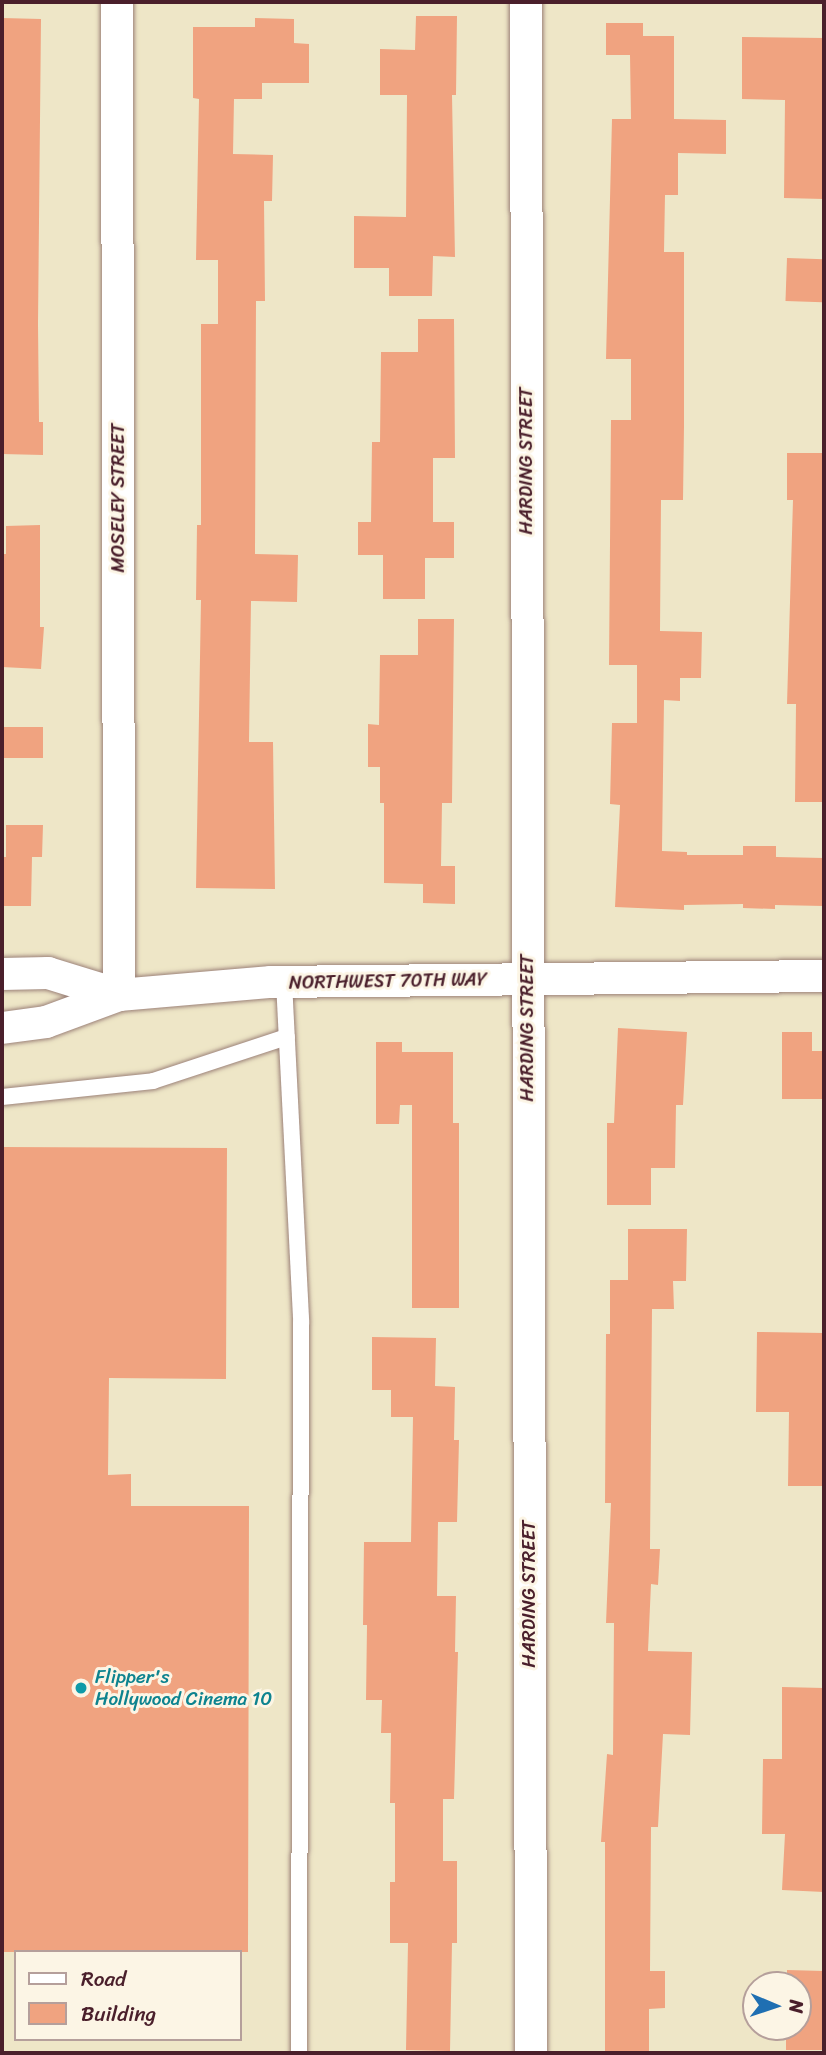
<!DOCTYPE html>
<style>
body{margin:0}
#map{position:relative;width:826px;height:2055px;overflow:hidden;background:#eee6c7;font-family:Sriracha,sans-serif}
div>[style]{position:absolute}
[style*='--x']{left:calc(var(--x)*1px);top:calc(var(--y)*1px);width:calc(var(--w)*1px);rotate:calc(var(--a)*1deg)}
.building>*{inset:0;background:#f0a380;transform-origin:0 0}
.roads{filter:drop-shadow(0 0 2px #9c8279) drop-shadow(0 0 2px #9c8279)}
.lane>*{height:16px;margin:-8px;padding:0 8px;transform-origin:8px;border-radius:8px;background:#fff}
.street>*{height:32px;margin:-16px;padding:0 16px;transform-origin:16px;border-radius:16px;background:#fff}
.dots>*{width:19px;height:19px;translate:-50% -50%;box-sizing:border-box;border:4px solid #fcf5e5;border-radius:50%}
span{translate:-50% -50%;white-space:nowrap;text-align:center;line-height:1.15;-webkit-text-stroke:6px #fcf5e5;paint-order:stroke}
.street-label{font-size:19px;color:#4a1f2b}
.culture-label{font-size:19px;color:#0d838f}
.left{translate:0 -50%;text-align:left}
.frame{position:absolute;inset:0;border:4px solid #4a1f2b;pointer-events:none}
.legend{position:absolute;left:14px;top:1950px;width:228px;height:91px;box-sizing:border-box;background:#fcf5e5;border:2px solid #b59f9b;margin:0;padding:9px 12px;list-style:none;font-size:21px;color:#4a1f2b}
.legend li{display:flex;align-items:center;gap:14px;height:35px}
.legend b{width:35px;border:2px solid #b59f9b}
.north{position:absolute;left:742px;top:1971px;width:70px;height:70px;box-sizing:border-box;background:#fcf5e5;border:2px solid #b59f9b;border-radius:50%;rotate:92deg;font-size:19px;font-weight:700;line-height:28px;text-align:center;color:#4a1f2b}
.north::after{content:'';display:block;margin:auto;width:24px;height:32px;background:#1f6fb2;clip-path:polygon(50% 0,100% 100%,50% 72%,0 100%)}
</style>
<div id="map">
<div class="building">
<div style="clip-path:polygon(416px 16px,457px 16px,456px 95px,452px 95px,455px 257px,433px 256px,432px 296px,389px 296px,389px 268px,354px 268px,354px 216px,406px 217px,407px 95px,380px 95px,380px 49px,415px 50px)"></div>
<div style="clip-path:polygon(2px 18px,41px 19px,38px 324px,39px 422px,43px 422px,43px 455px,2px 454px)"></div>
<div style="clip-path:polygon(255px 18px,294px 19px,294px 43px,309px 44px,309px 83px,262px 83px,262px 99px,234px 99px,233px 154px,273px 155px,272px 201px,264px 201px,265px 301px,256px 301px,255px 554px,298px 555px,297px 602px,251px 601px,249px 742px,273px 742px,275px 889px,196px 888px,201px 600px,196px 600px,197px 525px,201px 525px,201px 324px,218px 324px,218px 260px,196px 260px,199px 99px,193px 98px,193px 27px,255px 27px)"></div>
<div style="clip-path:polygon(606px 23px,643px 23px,643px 36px,674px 36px,674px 119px,726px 120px,726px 154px,678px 153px,678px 195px,665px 195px,664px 252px,684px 252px,684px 426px,683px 500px,661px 500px,660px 631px,702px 632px,701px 678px,680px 678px,680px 701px,664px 700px,662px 851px,687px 852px,687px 855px,743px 855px,743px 846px,776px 846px,776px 857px,824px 858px,824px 906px,775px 905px,775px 909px,743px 908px,743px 904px,684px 905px,684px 910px,615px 907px,620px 805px,610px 804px,612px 723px,637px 723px,637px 665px,609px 665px,611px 420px,631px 420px,631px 359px,606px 359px,612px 119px,631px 119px,630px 55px,606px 55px)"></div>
<div style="clip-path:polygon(742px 37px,824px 38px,824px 199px,784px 198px,785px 100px,742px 99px)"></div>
<div style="left:787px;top:258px;width:37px;height:43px;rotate:2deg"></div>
<div style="clip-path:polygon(418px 319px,454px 319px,455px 458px,433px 458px,433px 522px,454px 522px,454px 558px,425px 558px,425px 599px,383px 599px,383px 555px,358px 555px,358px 522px,371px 522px,372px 442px,380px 442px,381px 352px,418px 352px)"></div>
<div style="clip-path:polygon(787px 453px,824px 453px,824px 802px,795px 802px,796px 704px,787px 704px,793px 500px,787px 500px)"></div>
<div style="clip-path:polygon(40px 525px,40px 627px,44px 627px,41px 669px,2px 667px,2px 554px,6px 554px,6px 526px)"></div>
<div style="clip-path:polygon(418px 619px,454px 619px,452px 803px,442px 803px,441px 866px,455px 866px,455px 904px,423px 903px,423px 884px,384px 883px,384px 803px,380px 803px,380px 767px,368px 767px,368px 724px,379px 725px,380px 655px,418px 655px)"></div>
<div style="left:2px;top:727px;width:41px;height:31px"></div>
<div style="clip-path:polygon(6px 825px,43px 825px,42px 857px,32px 857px,31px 906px,2px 906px,2px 857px,6px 857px)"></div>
<div style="clip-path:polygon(618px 1028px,687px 1032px,683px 1105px,676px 1105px,675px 1168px,651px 1168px,651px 1205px,607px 1205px,607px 1123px,614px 1123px)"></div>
<div style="clip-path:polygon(782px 1032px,812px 1032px,812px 1051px,824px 1051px,824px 1099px,782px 1099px)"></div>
<div style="clip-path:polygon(376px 1042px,402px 1042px,402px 1052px,453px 1052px,453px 1123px,459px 1123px,459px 1308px,412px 1308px,412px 1105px,400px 1105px,399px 1124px,376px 1124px)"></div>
<div style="clip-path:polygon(2px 1147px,227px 1148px,226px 1379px,109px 1378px,108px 1475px,131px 1474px,131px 1506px,249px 1506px,248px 1952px,2px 1952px)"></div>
<div style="clip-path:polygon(628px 1229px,687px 1229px,686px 1281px,673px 1281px,674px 1309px,652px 1309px,650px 1549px,660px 1549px,658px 1585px,651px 1584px,648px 1651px,692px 1652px,690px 1735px,663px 1734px,658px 1827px,651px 1827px,650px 1971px,665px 1971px,665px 2008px,649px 2009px,649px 2051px,605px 2051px,605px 1842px,601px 1842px,607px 1754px,613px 1755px,614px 1623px,606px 1623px,611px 1503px,605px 1503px,606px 1334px,610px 1334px,610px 1280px,628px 1280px)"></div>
<div style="clip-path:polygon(757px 1332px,824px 1333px,824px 1486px,788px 1486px,789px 1412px,756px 1412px)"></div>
<div style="clip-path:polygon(372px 1337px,436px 1338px,435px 1386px,455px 1387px,454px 1440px,459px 1440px,457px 1522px,438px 1522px,437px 1596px,456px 1596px,455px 1652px,458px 1652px,454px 1799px,443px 1799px,443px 1861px,457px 1861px,457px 1943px,452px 1943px,450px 2051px,406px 2050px,408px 1943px,390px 1943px,390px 1882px,395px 1882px,395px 1803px,390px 1803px,391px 1733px,381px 1733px,382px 1700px,366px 1700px,367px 1625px,363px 1625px,364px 1542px,411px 1542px,413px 1417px,391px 1417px,391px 1390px,372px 1390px)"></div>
<div style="clip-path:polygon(782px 1687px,824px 1688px,824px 1892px,782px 1890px,785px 1834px,762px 1834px,763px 1759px,782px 1759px)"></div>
<div style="clip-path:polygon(787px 1970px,824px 1971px,824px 2050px,786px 2050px,786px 2027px,798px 2027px,798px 1985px,787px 1985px)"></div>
</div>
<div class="roads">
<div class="lane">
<div style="--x:284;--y:982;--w:340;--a:87.1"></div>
<div style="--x:301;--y:1322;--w:731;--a:90.16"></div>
<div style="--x:2;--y:1097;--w:152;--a:-6"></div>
<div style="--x:153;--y:1081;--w:141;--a:-18.2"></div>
</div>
<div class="street">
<div style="--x:117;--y:2;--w:993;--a:89.88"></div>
<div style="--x:526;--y:2;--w:2051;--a:89.86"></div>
<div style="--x:2;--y:974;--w:46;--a:-1.2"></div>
<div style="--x:48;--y:973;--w:74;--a:17.2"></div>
<div style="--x:2;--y:1028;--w:44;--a:-7.8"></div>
<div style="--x:46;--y:1022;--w:78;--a:-20.3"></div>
<div style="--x:119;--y:995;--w:153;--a:-4.9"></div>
<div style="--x:271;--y:982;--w:553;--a:-0.62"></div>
</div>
</div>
<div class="dots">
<div style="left:81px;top:1688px;background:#0f9aa8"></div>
</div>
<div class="street-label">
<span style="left:526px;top:461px;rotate:-90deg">HARDING STREET</span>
<span style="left:118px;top:498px;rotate:-90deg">MOSELEY STREET</span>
<span style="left:388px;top:981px;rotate:-1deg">NORTHWEST 70TH WAY</span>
<span style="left:527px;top:1028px;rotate:-90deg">HARDING STREET</span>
<span style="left:529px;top:1594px;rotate:-90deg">HARDING STREET</span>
</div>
<div class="culture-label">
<span class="left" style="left:95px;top:1688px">Flipper's<br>Hollywood Cinema 10</span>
</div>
<div class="frame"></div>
<ul class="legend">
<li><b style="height:9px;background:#fff"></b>Road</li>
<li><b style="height:19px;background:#f0a380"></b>Building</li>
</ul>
<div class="north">N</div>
</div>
